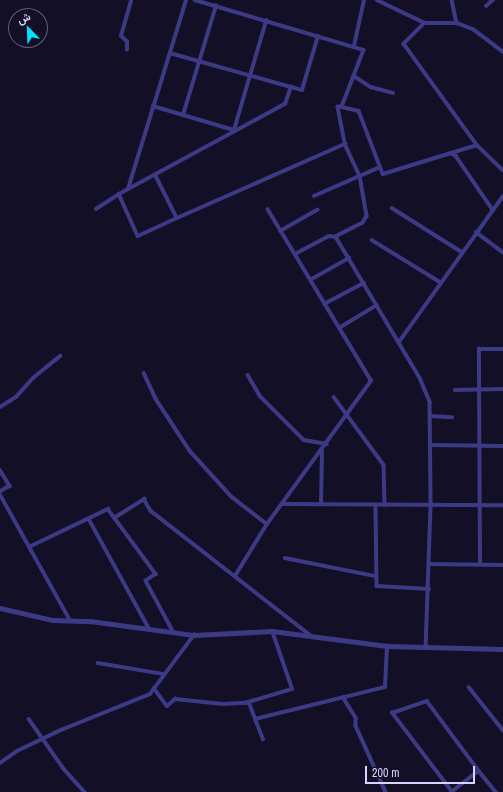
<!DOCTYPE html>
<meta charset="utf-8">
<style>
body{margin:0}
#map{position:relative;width:503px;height:792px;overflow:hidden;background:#130f26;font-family:"Archivo Narrow",Vazirmatn,sans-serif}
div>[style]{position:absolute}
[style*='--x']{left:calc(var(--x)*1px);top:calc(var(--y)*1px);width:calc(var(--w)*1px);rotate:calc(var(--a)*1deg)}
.minor>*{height:3.5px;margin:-1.75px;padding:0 1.75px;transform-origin:1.75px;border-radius:1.75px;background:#3d3a85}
.tertiary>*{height:4.5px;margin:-2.25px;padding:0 2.25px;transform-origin:2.25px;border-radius:2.25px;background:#3d3a85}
span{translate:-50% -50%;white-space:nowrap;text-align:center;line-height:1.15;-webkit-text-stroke:3.5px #130f26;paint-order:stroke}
.north{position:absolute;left:8px;top:8px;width:40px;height:40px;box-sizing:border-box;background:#130f26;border:1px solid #625e7d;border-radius:50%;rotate:337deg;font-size:11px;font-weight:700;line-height:16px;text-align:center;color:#d9d4ff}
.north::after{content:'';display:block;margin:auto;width:14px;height:18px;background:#00e5ff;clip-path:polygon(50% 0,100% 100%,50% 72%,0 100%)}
.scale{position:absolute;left:365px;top:766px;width:110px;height:18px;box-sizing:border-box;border:2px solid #d9d4ff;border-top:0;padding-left:5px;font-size:12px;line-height:14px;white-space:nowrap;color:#d9d4ff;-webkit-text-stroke:3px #130f26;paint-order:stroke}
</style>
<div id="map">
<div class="minor">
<div style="--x:195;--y:0;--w:176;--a:16.5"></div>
<div style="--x:364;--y:50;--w:61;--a:111.1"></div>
<div style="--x:342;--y:107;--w:4;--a:180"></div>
<div style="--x:338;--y:107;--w:38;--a:79"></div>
<div style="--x:345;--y:144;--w:35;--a:65"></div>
<div style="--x:360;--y:176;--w:41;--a:80.1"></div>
<div style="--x:367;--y:216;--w:8;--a:120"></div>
<div style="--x:363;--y:223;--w:30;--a:153"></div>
<div style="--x:377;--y:0;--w:53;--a:25.6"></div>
<div style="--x:425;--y:23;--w:32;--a:0"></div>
<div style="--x:457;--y:23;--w:17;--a:21"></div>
<div style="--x:473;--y:29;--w:38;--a:37"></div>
<div style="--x:452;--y:0;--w:24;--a:78"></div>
<div style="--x:486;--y:6;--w:9;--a:-41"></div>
<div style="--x:425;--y:23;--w:30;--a:135"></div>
<div style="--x:404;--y:44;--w:125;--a:54.1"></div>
<div style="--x:477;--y:145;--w:36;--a:44"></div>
<div style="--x:354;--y:46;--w:47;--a:-77.7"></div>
<div style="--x:127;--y:50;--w:8;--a:-90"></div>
<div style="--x:127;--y:42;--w:8;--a:-135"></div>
<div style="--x:121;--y:36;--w:37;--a:-74"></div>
<div style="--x:170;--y:53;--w:137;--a:15.7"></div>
<div style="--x:302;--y:90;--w:56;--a:-73.5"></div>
<div style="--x:354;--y:76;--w:20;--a:33"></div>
<div style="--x:371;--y:87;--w:23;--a:15"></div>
<div style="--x:153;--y:106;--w:84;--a:16.5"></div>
<div style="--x:234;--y:130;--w:114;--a:-73.6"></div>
<div style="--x:342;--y:107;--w:17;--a:13"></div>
<div style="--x:359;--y:111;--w:67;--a:69.1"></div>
<div style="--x:383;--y:174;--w:98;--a:-17.1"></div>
<div style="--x:183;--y:115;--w:114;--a:-73.2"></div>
<div style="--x:451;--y:153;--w:6;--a:31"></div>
<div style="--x:456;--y:156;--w:65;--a:55.6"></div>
<div style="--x:155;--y:174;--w:49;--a:63.4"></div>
<div style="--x:177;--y:218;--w:184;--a:-23.8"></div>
<div style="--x:128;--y:189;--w:198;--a:-72.9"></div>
<div style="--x:119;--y:194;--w:46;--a:65.7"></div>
<div style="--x:138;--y:236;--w:43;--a:-24.8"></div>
<div style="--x:314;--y:196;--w:72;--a:-23.7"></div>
<div style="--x:392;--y:208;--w:83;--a:32.2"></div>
<div style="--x:96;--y:209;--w:27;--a:-33"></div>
<div style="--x:119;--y:194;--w:189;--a:-28.5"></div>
<div style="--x:285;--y:104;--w:18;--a:-71"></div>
<div style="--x:280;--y:231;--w:43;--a:-29.6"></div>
<div style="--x:476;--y:232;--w:34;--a:37"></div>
<div style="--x:372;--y:240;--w:80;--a:31.7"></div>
<div style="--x:295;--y:254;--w:38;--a:-28"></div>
<div style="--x:329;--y:236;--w:7;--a:8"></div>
<div style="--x:336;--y:237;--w:164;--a:59.2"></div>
<div style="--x:420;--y:378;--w:26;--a:67"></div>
<div style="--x:430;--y:402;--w:104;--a:89.4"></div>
<div style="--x:431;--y:506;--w:141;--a:92"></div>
<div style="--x:310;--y:280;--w:45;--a:-29.4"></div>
<div style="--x:324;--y:304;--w:45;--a:-27.7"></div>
<div style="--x:339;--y:328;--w:44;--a:-31.2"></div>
<div style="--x:399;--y:342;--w:179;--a:-54.5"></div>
<div style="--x:144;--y:373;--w:29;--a:65"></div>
<div style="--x:156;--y:399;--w:62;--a:56.8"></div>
<div style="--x:190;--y:451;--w:62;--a:47.6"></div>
<div style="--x:232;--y:497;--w:44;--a:37.6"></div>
<div style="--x:248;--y:375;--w:24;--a:60"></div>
<div style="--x:260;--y:396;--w:62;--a:45"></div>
<div style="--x:304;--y:440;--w:23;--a:10"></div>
<div style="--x:455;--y:390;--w:48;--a:-1.2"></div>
<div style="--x:334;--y:397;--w:84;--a:53.7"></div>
<div style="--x:384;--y:465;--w:40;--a:88.6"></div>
<div style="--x:0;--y:407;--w:19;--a:-32"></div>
<div style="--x:16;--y:397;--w:25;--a:-48"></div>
<div style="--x:33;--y:378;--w:35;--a:-39"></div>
<div style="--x:430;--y:416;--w:22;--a:3"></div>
<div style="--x:430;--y:445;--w:73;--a:0.8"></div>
<div style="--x:0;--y:470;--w:19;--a:58"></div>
<div style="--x:10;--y:486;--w:12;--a:149"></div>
<div style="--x:0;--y:494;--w:144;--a:60.9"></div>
<div style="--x:283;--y:504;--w:220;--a:0.3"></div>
<div style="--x:321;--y:504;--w:52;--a:-88.9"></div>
<div style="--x:376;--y:505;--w:81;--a:89.3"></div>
<div style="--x:377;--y:586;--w:52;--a:3.3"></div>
<div style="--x:114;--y:518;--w:36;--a:-32"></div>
<div style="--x:144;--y:499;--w:14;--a:60"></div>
<div style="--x:151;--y:511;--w:202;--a:37.9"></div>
<div style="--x:89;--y:519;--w:124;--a:61.2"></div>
<div style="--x:29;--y:547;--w:88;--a:-25.7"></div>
<div style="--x:108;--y:509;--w:81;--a:53.6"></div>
<div style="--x:156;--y:574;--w:12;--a:145"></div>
<div style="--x:146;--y:581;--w:57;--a:61.6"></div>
<div style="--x:285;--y:558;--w:92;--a:11.3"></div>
<div style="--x:429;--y:564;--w:74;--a:0.8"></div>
<div style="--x:480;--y:564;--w:215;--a:-90.3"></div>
<div style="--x:479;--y:349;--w:24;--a:0"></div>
<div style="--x:235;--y:576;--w:61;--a:-58.4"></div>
<div style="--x:267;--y:524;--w:177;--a:-54"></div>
<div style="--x:371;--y:381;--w:200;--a:-121.1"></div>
<div style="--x:98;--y:663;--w:67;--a:9.5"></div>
<div style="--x:469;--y:687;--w:55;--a:51.7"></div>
<div style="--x:154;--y:688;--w:22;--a:54"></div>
<div style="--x:167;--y:706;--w:11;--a:-41"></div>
<div style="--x:175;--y:699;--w:48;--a:5.9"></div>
<div style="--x:223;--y:704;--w:22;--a:-3"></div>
<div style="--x:245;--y:703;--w:49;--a:-16.6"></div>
<div style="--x:292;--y:689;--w:61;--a:-109"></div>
<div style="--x:343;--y:697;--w:25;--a:58"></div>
<div style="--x:356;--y:718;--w:8;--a:90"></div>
<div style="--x:356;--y:726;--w:72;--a:65.6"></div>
<div style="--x:427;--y:701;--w:87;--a:53.4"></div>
<div style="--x:479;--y:771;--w:34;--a:142"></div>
<div style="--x:452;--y:792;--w:99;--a:-127.2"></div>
<div style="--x:392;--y:713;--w:37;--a:-19"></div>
<div style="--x:249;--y:702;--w:40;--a:69"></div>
<div style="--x:29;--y:719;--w:61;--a:55"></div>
<div style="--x:64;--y:769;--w:31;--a:48"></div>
<div style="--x:255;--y:719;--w:134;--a:-13.8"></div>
<div style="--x:385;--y:687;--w:41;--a:-87.2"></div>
<div style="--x:0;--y:763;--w:21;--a:-35"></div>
<div style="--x:17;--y:751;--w:49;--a:-25.5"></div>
<div style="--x:61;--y:730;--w:96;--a:-22"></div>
<div style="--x:150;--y:694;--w:74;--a:-53.3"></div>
<div style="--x:479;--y:771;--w:27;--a:51"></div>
</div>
<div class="tertiary">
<div style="--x:0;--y:608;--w:54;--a:12.8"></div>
<div style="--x:53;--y:620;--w:37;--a:2"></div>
<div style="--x:90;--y:621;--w:105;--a:7.7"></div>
<div style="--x:194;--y:635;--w:78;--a:-2.9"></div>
<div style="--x:272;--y:631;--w:116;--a:7.4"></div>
<div style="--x:387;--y:646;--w:116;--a:1.5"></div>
</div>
<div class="north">ش</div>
<div class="scale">200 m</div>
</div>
